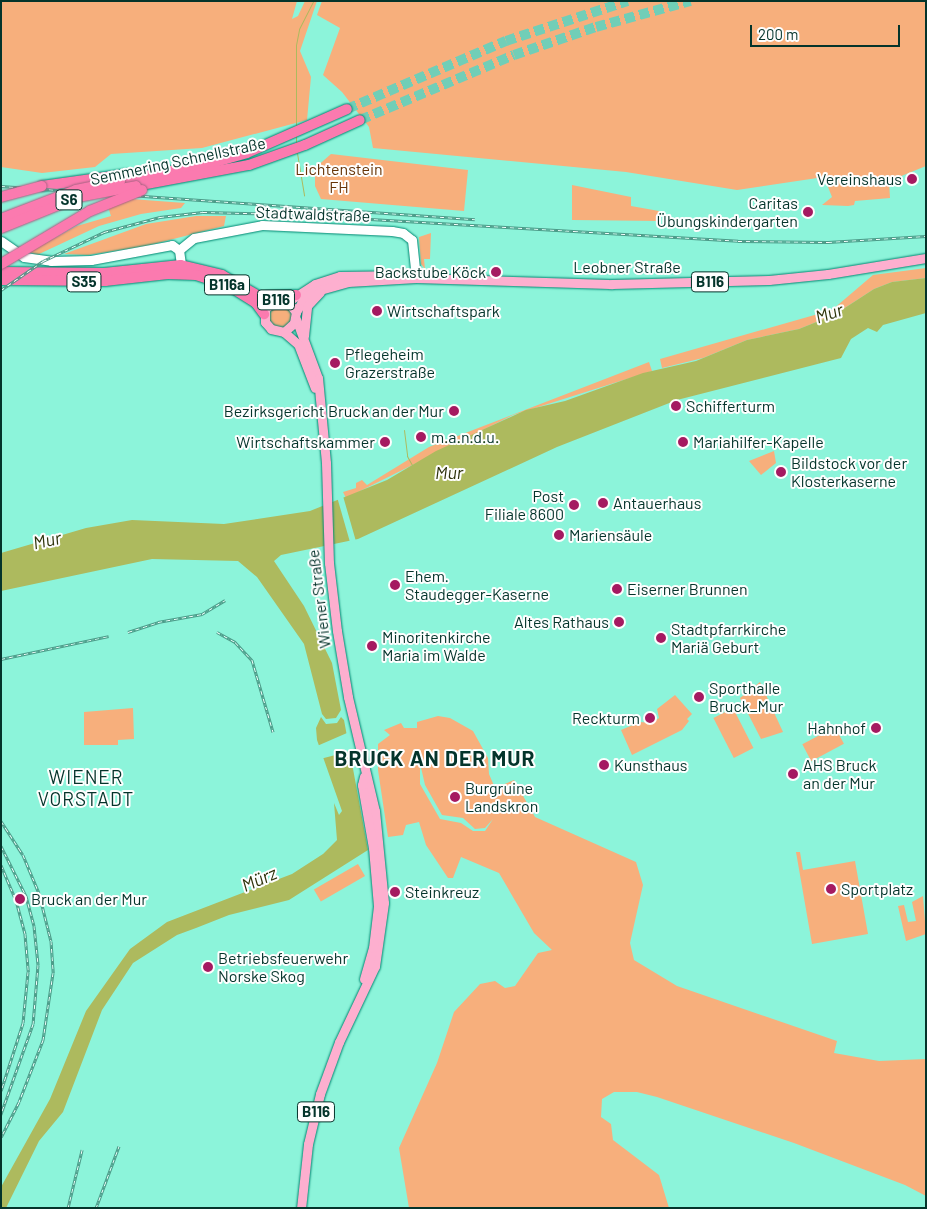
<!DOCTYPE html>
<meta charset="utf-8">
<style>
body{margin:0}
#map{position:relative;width:927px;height:1209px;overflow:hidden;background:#8cf4da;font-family:Barlow,sans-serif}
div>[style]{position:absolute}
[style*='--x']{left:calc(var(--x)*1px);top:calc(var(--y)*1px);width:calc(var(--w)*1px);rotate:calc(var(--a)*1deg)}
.green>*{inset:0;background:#f7af7c;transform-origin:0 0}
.round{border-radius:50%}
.water>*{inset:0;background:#adba5e}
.pier>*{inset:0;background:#8cf4da;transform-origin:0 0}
.stream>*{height:1px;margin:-0.5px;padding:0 0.5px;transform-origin:0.5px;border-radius:0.5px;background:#adba5e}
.highway-tunnel>*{height:10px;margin-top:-5px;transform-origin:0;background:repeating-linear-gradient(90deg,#71ceb7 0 10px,transparent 0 15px)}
.roads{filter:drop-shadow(0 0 1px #008872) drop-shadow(0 0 1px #008872)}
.secondary>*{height:9px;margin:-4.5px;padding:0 4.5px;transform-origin:4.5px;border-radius:4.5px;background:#fff}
.primary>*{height:9px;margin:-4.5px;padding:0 4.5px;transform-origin:4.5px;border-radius:4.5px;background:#fdafcf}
.highway>*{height:10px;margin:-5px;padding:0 5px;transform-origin:5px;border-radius:5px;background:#fb7aaf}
.rail>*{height:3px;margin-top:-1.5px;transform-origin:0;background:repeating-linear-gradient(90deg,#fefefe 0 4px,#4c9987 0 8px);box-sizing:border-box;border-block:1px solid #4c9987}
.bridges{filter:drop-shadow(0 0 1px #a56281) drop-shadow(0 0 1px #a56281)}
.highway-bridge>*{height:10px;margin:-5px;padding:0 5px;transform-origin:5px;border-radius:5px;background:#fb7aaf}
.dots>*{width:14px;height:14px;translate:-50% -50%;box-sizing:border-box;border:2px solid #fefefe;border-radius:50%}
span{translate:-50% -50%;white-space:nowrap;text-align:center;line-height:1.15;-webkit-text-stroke:4px #fefefe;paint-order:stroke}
.shield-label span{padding:1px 4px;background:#fefefe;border:1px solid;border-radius:4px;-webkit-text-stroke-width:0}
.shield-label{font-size:15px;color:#04342b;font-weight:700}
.street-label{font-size:16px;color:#04342b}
.park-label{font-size:16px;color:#673508}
.poi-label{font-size:16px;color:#04342b}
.right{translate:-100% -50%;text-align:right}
.left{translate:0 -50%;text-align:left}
.water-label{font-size:18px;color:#2e330b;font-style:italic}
.quarter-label{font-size:19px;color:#04342b;letter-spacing:1px}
.district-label{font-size:21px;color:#04342b;font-weight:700;letter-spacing:1px}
.frame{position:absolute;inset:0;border:2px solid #04342b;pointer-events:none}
.scale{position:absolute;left:750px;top:25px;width:150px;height:22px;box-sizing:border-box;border:2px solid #04342b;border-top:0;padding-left:6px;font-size:15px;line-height:18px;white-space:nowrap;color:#04342b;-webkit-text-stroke:4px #fefefe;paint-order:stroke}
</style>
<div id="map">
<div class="green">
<div style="clip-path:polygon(1px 1px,297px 1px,292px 19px,298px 16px,305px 1px,317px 1px,300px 51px,311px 77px,307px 120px,202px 148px,111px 154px,95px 167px,42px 173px,1px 167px)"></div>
<div style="clip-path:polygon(322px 1px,926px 1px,926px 166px,889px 181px,890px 198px,855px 201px,854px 205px,848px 206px,822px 205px,832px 197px,824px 177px,737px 190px,626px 172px,373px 148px,369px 127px,342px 92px,323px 75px,340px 28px,317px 15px)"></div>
<div style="clip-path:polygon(331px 154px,468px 170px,464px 211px,321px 199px,315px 186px,315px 168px)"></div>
<div style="clip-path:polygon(572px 185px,631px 197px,631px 206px,659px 211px,659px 221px,572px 220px)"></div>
<div style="clip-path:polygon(131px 199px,185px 203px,181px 208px,141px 214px,99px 226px,37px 255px,29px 252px,77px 226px,111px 216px,108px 207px)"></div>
<div style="clip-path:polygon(196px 216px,226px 216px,224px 226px,146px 246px,88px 255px,64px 254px,146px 224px)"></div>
<div style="clip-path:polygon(431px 233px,430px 259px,424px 259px,425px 269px,421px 264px,419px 237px)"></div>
<div style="clip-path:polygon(926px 268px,926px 278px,892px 282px,874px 289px,834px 315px,799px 329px,747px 340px,703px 358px,662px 368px,660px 359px,832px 310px,873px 275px)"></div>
<div class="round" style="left:268px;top:304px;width:24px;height:24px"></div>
<div style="clip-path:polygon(649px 362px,652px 371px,513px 415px,346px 498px,343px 492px,356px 488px,356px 483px,362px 480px,367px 485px,429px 447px)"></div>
<div style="clip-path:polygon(774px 451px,776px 463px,761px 475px,749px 461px)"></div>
<div style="clip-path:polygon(760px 682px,783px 732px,761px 739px,740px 698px)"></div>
<div style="clip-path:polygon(675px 695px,692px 714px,687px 719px,689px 721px,682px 730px,632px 755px,621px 730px,640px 722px,652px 723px,659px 718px,657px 709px)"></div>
<div style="clip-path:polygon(133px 708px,134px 739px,118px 740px,118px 745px,84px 745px,84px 712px)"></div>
<div style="left:733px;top:708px;width:45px;height:22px;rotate:63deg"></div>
<div style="clip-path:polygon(evenodd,438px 716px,450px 718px,473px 731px,488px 758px,489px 774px,495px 788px,514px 780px,535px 817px,636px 862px,643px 885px,630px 943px,634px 960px,677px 986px,837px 1041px,834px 1053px,879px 1061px,926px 1059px,926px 1196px,905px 1185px,794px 1143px,657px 1097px,637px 1092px,614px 1092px,602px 1099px,601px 1117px,611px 1124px,613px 1140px,659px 1175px,669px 1208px,409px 1208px,399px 1148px,437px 1063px,454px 1012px,480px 984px,495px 981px,505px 988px,515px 986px,538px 953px,552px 950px,534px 933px,499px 873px,461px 857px,453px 878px,448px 878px,426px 845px,419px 822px,406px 825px,403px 835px,388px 837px,378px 770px,378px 744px,390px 735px,384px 730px,401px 723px,404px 728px,417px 728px,417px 722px,438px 716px,420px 763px,425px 785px,442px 815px,463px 818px,475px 829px,485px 828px,493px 819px,485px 831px,473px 831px,461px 823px,440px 819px,420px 784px,420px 763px)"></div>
<div style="left:835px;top:727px;width:19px;height:37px;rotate:62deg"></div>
<div style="clip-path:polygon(796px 852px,800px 852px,803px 870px,855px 861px,868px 934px,812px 944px)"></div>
<div style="left:358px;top:864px;width:14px;height:51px;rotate:60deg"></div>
<div style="clip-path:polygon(923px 896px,926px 934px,906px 941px,898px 906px,904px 905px,908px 922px,916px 921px,912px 902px)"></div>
</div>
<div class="water">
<div style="clip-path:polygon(926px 278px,926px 313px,883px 325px,877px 332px,868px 328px,851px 339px,841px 358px,677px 400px,557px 447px,358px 539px,281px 555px,274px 561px,304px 606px,332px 663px,341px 710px,336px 718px,326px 719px,322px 714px,304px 644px,257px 577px,238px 561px,152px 559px,1px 591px,1px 553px,86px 528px,132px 520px,224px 524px,310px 511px,387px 480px,436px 451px,526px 410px,565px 401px,643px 373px,696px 361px,747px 340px,799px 329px,834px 315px,874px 289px,892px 282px)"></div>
<div style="clip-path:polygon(321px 717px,326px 724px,337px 723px,341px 717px,344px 720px,368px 850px,289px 900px,229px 915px,196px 928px,177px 935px,133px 963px,102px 1010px,63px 1112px,39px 1141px,6px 1208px,1px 1208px,1px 1187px,50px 1099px,86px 1011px,130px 949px,167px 922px,292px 874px,323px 854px,337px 840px,334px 803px,339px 815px,342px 811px,317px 740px,316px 728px)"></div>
</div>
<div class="pier">
<div style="left:343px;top:496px;width:48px;height:6px;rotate:74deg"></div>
<div style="clip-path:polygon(347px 733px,351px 751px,320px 759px,317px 746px)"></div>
</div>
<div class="stream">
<div style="--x:296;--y:127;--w:82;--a:-90"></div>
<div style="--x:296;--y:45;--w:16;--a:-79"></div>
<div style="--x:299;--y:29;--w:31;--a:-63"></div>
<div style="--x:296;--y:136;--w:8;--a:90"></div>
<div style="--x:297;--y:153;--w:43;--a:80.5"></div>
<div style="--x:404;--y:430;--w:26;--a:83"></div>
<div style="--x:407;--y:456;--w:10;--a:61"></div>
</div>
<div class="highway-tunnel">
<div style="--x:347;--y:109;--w:173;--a:-23.2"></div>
<div style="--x:506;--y:41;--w:128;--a:-18.2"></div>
<div style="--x:360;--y:120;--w:167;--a:-22.9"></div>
<div style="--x:514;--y:55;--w:87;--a:-18.9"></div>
<div style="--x:596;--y:27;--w:98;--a:-15.5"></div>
</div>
<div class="roads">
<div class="secondary">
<div style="--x:1;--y:241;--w:28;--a:35"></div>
<div style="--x:24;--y:257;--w:27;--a:8"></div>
<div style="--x:51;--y:261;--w:40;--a:-1.4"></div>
<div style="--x:91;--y:260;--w:82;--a:-10.5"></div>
<div style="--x:172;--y:245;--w:9;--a:36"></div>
<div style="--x:179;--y:250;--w:15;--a:82"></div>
<div style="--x:179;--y:250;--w:19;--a:-39"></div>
<div style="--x:194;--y:238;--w:69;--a:-10.8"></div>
<div style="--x:262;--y:225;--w:130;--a:2.6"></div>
<div style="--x:392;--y:231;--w:11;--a:10"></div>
<div style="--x:403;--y:233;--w:11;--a:38"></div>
<div style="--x:412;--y:240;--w:38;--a:84"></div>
</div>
<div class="primary">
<div style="--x:292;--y:299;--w:27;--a:-33"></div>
<div style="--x:315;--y:284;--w:26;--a:-18"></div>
<div style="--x:340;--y:276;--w:68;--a:-0.8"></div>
<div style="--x:296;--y:312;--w:14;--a:-60"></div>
<div style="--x:303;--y:300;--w:13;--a:-39"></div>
<div style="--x:313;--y:292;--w:36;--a:-16"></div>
<div style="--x:348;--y:282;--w:68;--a:-3.4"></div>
<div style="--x:416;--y:278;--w:196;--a:1.8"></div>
<div style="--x:612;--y:284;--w:157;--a:-1.5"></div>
<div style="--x:769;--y:280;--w:59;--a:-5.8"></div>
<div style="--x:828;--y:274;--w:99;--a:-9.3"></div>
<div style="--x:296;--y:319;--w:63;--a:69.6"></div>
<div style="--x:318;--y:378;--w:85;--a:84.6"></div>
<div style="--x:326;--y:463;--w:100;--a:88.3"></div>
<div style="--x:329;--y:563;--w:68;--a:83.3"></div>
<div style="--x:337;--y:631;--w:67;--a:80.5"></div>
<div style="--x:348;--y:697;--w:117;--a:76.7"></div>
<div style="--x:375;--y:811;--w:92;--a:84.4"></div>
<div style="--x:384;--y:903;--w:64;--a:98.1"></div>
<div style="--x:375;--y:966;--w:84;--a:115.3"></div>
<div style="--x:339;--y:1042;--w:55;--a:110.1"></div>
<div style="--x:320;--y:1094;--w:51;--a:103.5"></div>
<div style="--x:308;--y:1144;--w:64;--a:96.2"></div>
<div style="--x:284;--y:332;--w:13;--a:-42"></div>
<div style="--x:294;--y:323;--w:11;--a:-80"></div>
<div style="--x:296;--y:312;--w:13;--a:-129"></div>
<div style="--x:288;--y:302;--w:12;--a:-171"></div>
<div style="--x:276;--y:300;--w:14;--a:141"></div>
<div style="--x:265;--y:309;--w:13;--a:90"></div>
<div style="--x:265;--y:322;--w:9;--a:49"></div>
<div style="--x:271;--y:329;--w:13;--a:13"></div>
<div style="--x:284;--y:332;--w:18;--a:41"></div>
<div style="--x:298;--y:344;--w:47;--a:68.9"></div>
<div style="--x:304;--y:336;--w:30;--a:-84"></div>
<div style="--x:307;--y:306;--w:19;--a:-47"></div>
<div style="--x:364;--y:979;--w:32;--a:-74"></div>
<div style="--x:373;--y:948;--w:42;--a:-83.2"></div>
<div style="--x:378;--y:906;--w:58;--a:-94.9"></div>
<div style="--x:373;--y:848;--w:64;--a:-99.9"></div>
<div style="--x:362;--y:785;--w:9;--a:-77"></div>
</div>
<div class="highway">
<div style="--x:120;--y:181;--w:94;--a:-11.1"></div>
<div style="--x:212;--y:163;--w:36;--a:-16"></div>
<div style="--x:247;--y:153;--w:109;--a:-23.7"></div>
<div style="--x:141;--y:185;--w:110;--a:-10.5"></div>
<div style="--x:249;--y:165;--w:59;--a:-19.7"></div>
<div style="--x:305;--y:145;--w:60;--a:-24.4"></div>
<div style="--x:42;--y:186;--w:86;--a:-8"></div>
<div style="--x:1;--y:272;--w:103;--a:0.6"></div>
<div style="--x:104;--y:273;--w:77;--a:-5.9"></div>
<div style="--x:181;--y:265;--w:42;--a:13.7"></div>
<div style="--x:222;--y:275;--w:48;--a:29.7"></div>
<div style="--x:264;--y:299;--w:12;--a:5"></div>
<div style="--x:1;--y:280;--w:104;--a:0.6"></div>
<div style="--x:105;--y:281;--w:63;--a:-6.3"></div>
<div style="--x:168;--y:274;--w:28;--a:2"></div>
<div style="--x:196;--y:275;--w:35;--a:18"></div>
<div style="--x:229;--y:286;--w:32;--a:32"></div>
<div style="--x:256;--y:303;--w:14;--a:54"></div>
<div style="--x:267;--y:296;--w:29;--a:-2"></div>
</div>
</div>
<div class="rail">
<div style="--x:1;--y:186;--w:475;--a:4"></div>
<div style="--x:1;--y:290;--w:51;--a:-34.6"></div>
<div style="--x:43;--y:261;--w:68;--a:-25.4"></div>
<div style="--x:104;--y:232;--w:58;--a:-15"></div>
<div style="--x:160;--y:217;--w:43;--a:-6.6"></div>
<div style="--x:203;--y:212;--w:83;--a:1.4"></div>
<div style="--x:286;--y:214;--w:453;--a:3.4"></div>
<div style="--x:738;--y:241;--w:90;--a:0.6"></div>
<div style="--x:828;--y:242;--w:98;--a:-3.5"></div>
<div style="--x:128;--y:632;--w:32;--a:-18"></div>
<div style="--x:158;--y:622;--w:45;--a:-10.3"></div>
<div style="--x:202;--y:614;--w:27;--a:-31"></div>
<div style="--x:217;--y:632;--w:21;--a:29"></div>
<div style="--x:235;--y:642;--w:25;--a:47"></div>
<div style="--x:252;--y:660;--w:75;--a:73.7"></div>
<div style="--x:1;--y:659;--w:110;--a:-12"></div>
<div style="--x:1;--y:821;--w:40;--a:57.1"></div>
<div style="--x:23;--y:855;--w:41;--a:67.2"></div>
<div style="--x:39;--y:893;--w:49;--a:76"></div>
<div style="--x:51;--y:941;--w:32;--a:86"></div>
<div style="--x:53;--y:973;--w:68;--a:98.5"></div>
<div style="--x:43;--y:1040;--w:66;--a:111.2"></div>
<div style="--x:19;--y:1102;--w:39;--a:117"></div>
<div style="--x:1;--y:846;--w:56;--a:63.4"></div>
<div style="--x:26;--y:896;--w:31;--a:75"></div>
<div style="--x:34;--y:926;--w:39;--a:84"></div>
<div style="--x:38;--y:965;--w:59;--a:94.8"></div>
<div style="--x:33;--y:1024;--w:96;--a:109.6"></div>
<div style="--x:1;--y:865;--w:38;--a:67"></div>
<div style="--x:16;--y:900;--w:35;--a:75"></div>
<div style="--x:25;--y:934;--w:38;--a:85"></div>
<div style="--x:28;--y:972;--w:51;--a:95.6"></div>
<div style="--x:23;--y:1023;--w:71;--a:107.9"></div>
<div style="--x:68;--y:1208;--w:60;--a:-76.4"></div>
<div style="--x:96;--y:1208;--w:66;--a:-69.6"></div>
</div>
<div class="bridges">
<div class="highway-bridge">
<div style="--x:1;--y:197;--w:42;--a:-15"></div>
<div style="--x:1;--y:219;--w:80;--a:-21.1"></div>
<div style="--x:76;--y:190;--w:45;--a:-11.6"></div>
<div style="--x:1;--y:228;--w:83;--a:-21.9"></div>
<div style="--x:78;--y:197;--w:59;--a:-10.7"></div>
<div style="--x:1;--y:264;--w:104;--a:-30.8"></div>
<div style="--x:90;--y:211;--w:56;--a:-22"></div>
</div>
</div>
<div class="dots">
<div style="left:912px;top:179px;background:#a51a61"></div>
<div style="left:808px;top:212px;background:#a51a61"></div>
<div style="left:496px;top:272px;background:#a51a61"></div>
<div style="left:377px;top:311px;background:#a51a61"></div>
<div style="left:335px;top:363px;background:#a51a61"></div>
<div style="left:676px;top:406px;background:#a51a61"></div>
<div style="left:454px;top:411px;background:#a51a61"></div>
<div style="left:421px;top:437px;background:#a51a61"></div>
<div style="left:385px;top:442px;background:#a51a61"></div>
<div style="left:683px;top:442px;background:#a51a61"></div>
<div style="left:781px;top:472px;background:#a51a61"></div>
<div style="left:603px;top:503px;background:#a51a61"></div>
<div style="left:574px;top:505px;background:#a51a61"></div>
<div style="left:559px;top:535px;background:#a51a61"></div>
<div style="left:395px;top:585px;background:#a51a61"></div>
<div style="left:617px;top:589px;background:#a51a61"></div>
<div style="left:619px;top:622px;background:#a51a61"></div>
<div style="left:661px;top:638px;background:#a51a61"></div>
<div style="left:372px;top:646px;background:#a51a61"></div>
<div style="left:699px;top:697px;background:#a51a61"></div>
<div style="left:650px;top:718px;background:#a51a61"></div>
<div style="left:876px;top:728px;background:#a51a61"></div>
<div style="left:604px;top:765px;background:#a51a61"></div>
<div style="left:793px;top:774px;background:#a51a61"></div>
<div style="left:455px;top:797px;background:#a51a61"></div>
<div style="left:831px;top:889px;background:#a51a61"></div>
<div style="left:395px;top:892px;background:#a51a61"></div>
<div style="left:20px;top:899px;background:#a51a61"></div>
<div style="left:208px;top:967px;background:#a51a61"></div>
</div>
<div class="shield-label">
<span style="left:69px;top:200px">S6</span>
<span style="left:84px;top:282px">S35</span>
<span style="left:710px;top:282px">B116</span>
<span style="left:227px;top:285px">B116a</span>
<span style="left:276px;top:300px">B116</span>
<span style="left:316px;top:1112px">B116</span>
</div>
<div class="street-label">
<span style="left:178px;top:161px;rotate:-12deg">Semmering Schnellstraße</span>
<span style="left:313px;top:214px;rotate:2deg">Stadtwaldstraße</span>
<span style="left:627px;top:267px">Leobner Straße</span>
<span style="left:319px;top:599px;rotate:-97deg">Wiener Straße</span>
</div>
<div class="park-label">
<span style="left:339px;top:178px">Lichtenstein<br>FH</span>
</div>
<div class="poi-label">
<span class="right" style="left:902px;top:179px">Vereinshaus</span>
<span class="right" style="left:798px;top:212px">Caritas<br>Übungskindergarten</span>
<span class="right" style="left:486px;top:272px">Backstube Köck</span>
<span class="left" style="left:387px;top:311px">Wirtschaftspark</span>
<span class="left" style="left:345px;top:363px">Pflegeheim<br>Grazerstraße</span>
<span class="left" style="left:686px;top:406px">Schifferturm</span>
<span class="right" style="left:444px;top:411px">Bezirksgericht Bruck an der Mur</span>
<span class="left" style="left:431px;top:437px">m.a.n.d.u.</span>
<span class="right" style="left:375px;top:442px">Wirtschaftskammer</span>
<span class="left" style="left:693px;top:442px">Mariahilfer-Kapelle</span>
<span class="left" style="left:791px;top:472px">Bildstock vor der<br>Klosterkaserne</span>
<span class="right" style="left:564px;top:505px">Post<br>Filiale 8600</span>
<span class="left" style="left:613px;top:503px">Antauerhaus</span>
<span class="left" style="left:569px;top:535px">Mariensäule</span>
<span class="left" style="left:405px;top:585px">Ehem.<br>Staudegger-Kaserne</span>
<span class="left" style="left:627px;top:589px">Eiserner Brunnen</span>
<span class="right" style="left:609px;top:622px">Altes Rathaus</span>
<span class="left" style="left:671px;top:638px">Stadtpfarrkirche<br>Mariä Geburt</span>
<span class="left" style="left:382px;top:646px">Minoritenkirche<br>Maria im Walde</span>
<span class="left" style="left:709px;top:697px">Sporthalle<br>Bruck_Mur</span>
<span class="right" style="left:640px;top:718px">Reckturm</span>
<span class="right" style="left:866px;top:728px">Hahnhof</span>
<span class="left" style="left:614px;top:765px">Kunsthaus</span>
<span class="left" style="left:803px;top:774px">AHS Bruck<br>an der Mur</span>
<span class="left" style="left:465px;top:797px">Burgruine<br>Landskron</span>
<span class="left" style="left:841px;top:889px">Sportplatz</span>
<span class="left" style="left:405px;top:892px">Steinkreuz</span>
<span class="left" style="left:31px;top:899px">Bruck an der Mur</span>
<span class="left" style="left:218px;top:967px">Betriebsfeuerwehr<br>Norske Skog</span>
</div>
<div class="water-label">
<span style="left:829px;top:313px;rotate:-18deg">Mur</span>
<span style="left:449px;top:472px">Mur</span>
<span style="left:47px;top:540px;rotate:-12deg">Mur</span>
<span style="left:259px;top:879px;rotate:-23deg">Mürz</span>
</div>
<div class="quarter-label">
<span style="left:86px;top:788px">WIENER<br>VORSTADT</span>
</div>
<div class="district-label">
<span style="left:435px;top:758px">BRUCK AN DER MUR</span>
</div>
<div class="frame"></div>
<div class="scale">200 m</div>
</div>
